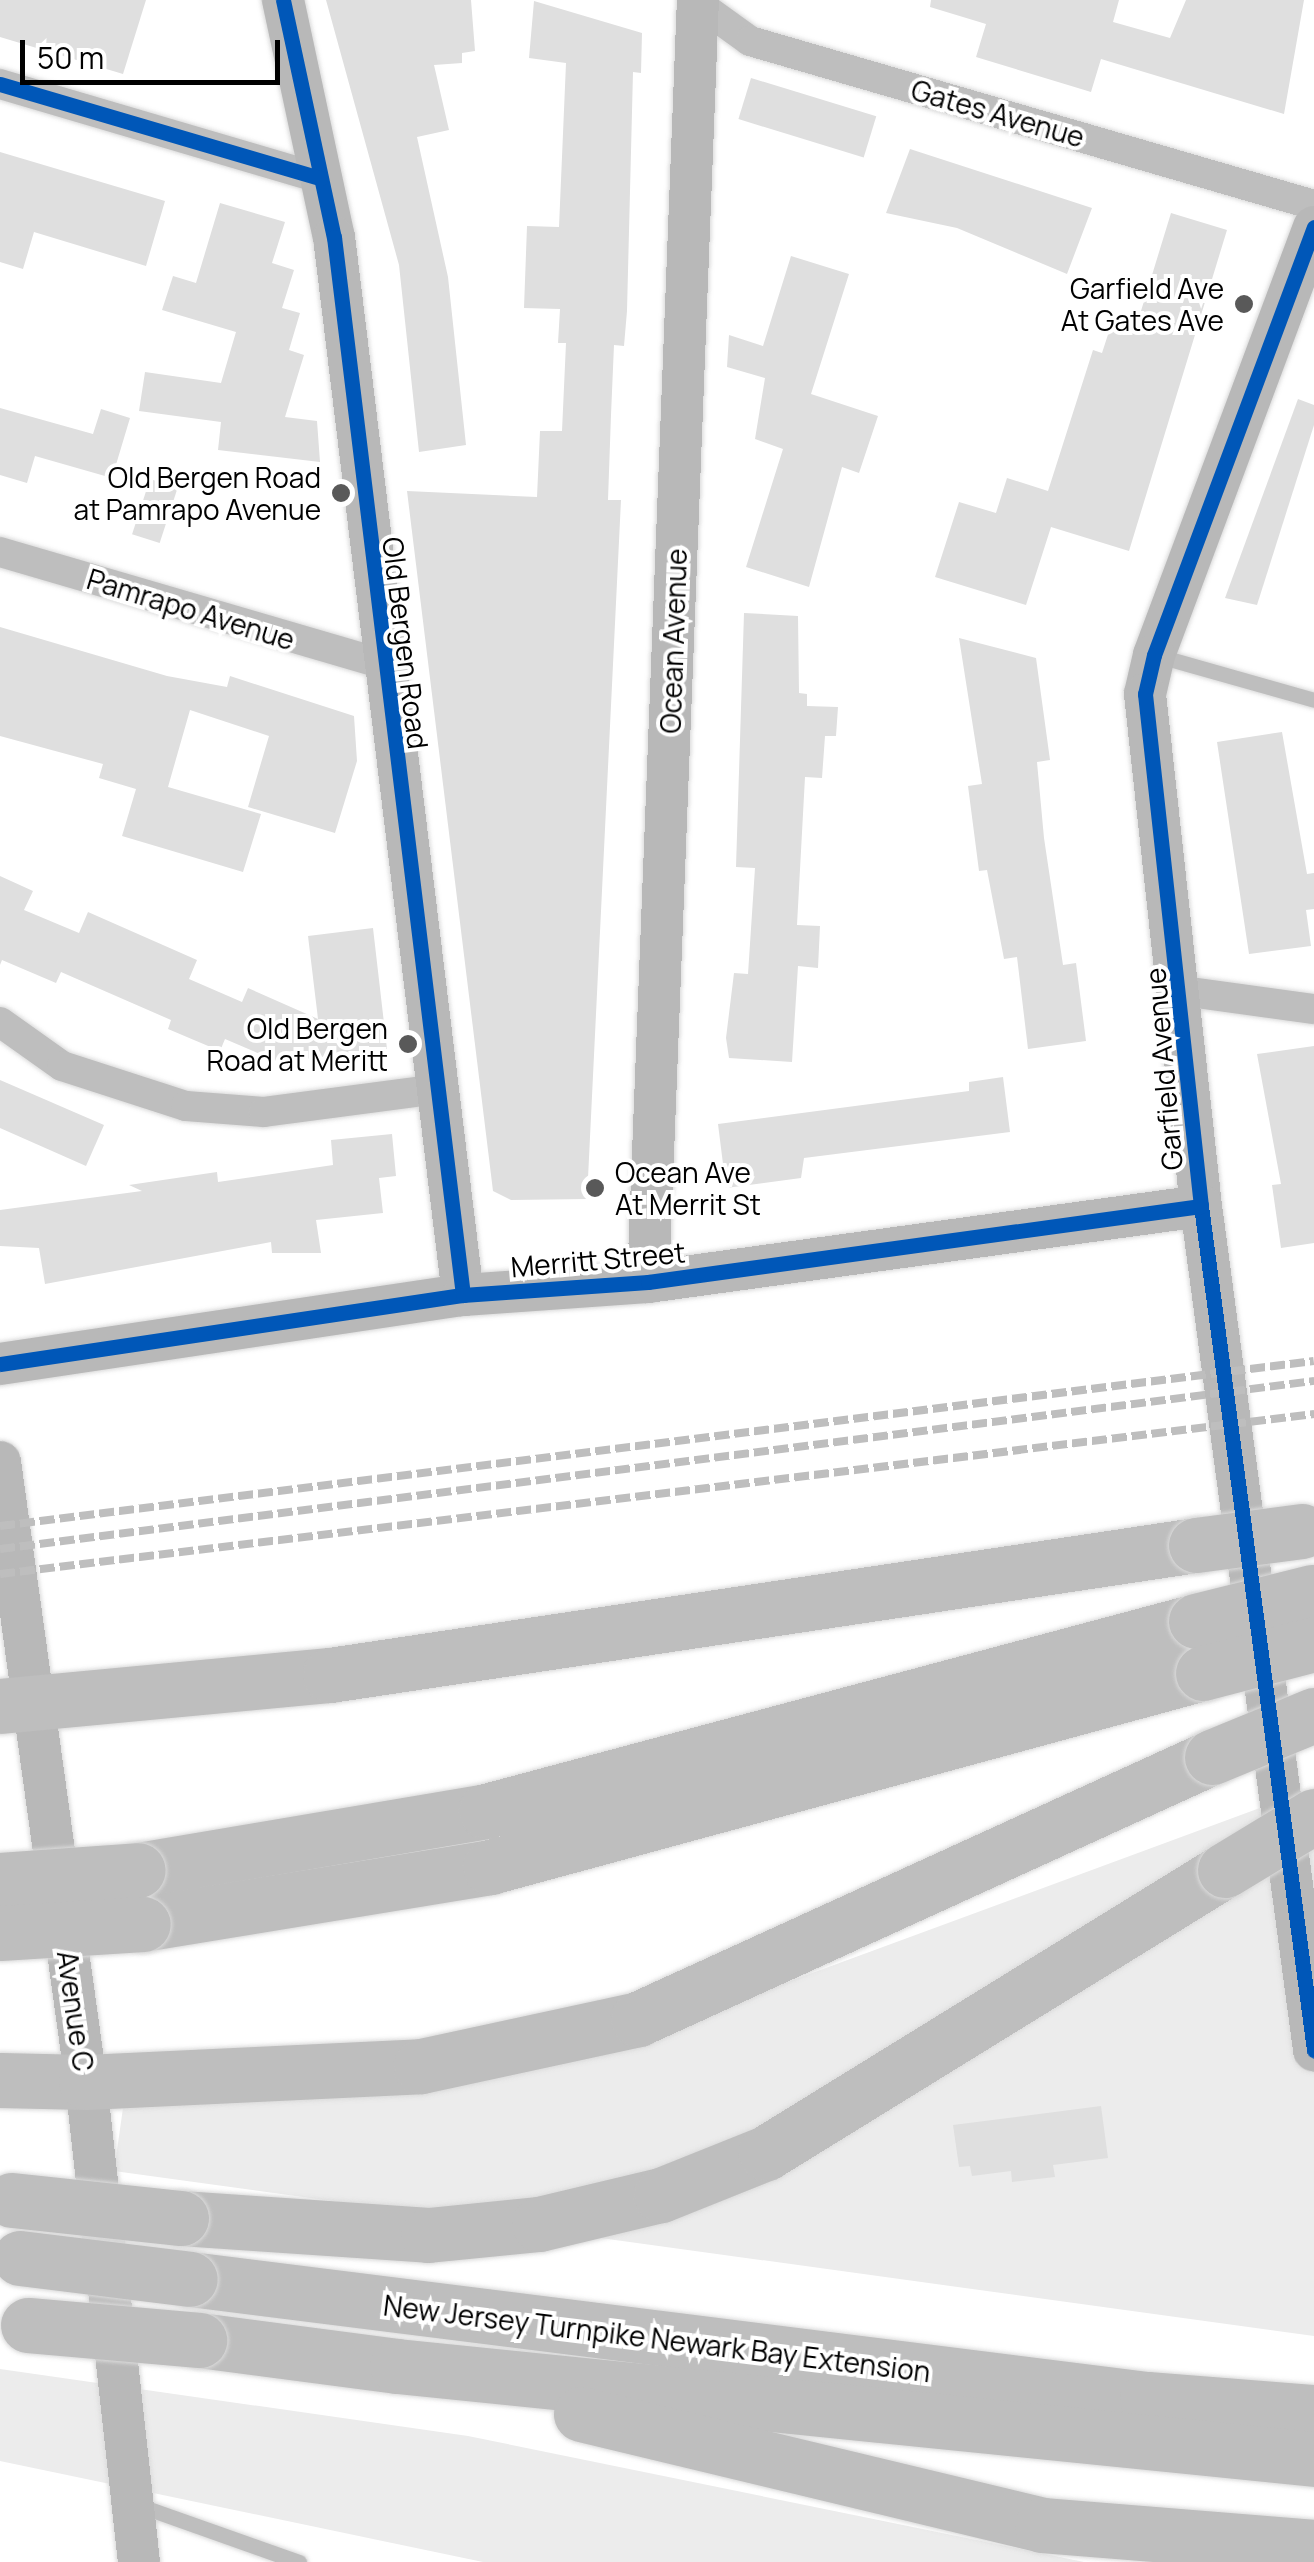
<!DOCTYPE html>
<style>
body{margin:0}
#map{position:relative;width:1314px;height:2562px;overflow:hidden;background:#fff;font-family:Manrope,sans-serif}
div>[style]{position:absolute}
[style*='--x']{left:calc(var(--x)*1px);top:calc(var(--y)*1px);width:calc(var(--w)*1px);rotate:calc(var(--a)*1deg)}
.green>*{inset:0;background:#ececec}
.building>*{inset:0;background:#dfdfdf;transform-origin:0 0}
.roads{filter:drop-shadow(0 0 2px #dbdbdb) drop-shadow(0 0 2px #dbdbdb)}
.lane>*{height:15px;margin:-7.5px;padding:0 7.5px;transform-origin:7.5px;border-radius:7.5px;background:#bebebe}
.street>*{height:30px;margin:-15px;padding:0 15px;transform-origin:15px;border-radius:15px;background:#bebebe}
.secondary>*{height:42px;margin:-21px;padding:0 21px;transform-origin:21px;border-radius:21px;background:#b8b8b8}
.highway>*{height:55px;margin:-27.5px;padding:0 27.5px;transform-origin:27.5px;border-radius:27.5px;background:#bebebe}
.rail>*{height:8px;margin-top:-4px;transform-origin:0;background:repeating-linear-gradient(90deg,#bebebe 0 15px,transparent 0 20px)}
.bridges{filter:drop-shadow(0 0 2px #dbdbdb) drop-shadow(0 0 2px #dbdbdb)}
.highway-bridge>*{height:55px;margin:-27.5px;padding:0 27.5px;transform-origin:27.5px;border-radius:27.5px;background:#bebebe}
.cycleway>*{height:15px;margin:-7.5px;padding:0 7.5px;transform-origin:7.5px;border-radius:7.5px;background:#0057b8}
.dots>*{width:28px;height:28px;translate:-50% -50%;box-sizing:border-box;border:5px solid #fff;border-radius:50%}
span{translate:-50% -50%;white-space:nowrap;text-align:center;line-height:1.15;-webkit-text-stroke:8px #fff;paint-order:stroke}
.street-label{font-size:28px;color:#000}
.poi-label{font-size:28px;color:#000}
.right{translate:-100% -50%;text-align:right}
.left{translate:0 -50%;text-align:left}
.scale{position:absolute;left:20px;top:40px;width:260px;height:45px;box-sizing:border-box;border:5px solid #000;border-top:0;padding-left:12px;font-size:30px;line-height:35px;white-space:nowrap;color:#000;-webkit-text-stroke:8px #fff;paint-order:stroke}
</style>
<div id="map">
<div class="green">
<div style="clip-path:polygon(1314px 1788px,1314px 2336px,114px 2171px,123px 2108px,628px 2041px)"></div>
<div style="clip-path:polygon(0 2369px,468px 2436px,1084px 2562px,483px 2562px,0 2461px)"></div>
</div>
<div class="building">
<div style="clip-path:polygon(0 0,146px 0,123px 74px,0 37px)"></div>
<div style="clip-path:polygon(326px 0,471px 0,475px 51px,462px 53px,462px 63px,434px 65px,449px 130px,417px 137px,448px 277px,466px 445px,419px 452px,399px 265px)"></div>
<div style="clip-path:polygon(931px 0,1119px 0,1113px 22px,1170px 38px,1186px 0,1304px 0,1284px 114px,1101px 59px,1091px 92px,976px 57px,986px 24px,930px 7px)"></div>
<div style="clip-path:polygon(534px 1px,642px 33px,641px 73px,633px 72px,627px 311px,624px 346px,614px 345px,611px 415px,608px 500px,621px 500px,587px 1199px,511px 1200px,493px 1191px,407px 491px,537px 497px,540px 431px,562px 431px,566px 343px,558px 343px,560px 309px,524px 308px,527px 226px,559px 227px,566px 63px,529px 58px)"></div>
<div style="left:751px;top:78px;width:131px;height:43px;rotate:17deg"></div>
<div style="clip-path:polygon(910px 149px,1092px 208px,1067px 274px,957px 228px,886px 213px)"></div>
<div style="clip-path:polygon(0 152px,165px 201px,146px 266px,34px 232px,23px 269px,0 262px)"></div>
<div style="clip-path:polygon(220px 203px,285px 222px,272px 263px,294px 270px,282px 308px,300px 313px,289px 350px,304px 355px,285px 417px,317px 421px,320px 462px,218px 450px,221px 422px,139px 411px,145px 372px,221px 383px,236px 332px,162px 310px,173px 276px,196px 283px)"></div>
<div style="clip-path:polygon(1171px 213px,1227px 230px,1129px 551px,1051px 527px,1026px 605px,935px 577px,959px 502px,996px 513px,1007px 478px,1048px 491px,1093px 350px,1102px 353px,1114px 316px,1137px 324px)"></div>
<div style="clip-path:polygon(791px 256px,849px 274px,811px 394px,878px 416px,859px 473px,842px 467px,809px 587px,746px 567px,783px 449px,755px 439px,765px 378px,727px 367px,729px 335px,763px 346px)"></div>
<div style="clip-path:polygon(1298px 399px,1314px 405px,1314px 425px,1257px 605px,1225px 598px)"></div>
<div style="clip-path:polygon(0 408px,93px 434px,101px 409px,130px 418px,112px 478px,35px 456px,27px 483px,0 475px)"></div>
<div style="left:150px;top:479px;width:29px;height:58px;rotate:18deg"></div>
<div style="clip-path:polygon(744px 613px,798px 616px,799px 693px,807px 694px,807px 706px,838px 707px,836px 736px,825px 736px,822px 778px,805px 777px,797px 925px,820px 926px,818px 968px,798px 966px,792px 1062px,729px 1058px,726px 1038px,734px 973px,748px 974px,755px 868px,736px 867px)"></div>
<div style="clip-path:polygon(0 627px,167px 676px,227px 687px,230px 676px,354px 716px,357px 761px,335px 833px,248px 807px,269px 736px,190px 710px,168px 787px,261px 814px,243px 872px,122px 836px,136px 789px,99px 778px,103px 764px,0 736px)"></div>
<div style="clip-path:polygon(959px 638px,1036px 658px,1050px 760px,1037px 762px,1044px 838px,1063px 965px,1076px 963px,1086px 1041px,1028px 1049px,1017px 957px,1004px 959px,987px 870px,979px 871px,968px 786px,982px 784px)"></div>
<div style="clip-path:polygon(1282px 732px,1307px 874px,1314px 873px,1314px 909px,1306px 910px,1311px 946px,1249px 954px,1217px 742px)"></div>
<div style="clip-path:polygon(0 876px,33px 891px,24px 910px,79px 933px,88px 912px,197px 960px,189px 979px,242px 1002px,248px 988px,318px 1019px,308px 936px,373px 928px,387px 1049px,296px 1060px,285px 1056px,281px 1063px,225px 1039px,220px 1051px,168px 1029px,171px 1020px,61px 972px,56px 983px,2px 960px,0 965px)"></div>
<div style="clip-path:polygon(1314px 1046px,1314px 1243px,1281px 1248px,1272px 1185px,1281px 1184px,1257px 1054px)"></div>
<div style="clip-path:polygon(1003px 1077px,1010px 1132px,804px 1158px,801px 1178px,726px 1188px,718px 1124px,969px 1091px,969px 1082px)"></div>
<div style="clip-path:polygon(0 1080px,104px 1125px,86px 1166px,0 1128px)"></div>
<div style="clip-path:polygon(392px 1134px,396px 1176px,379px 1178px,383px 1213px,316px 1220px,321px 1253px,272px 1253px,271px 1242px,45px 1284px,39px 1248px,0 1246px,0 1210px,142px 1191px,129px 1185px,217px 1172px,218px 1182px,333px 1165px,331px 1140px)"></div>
<div style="clip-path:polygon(1101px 2106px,1108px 2158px,1053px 2165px,1055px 2177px,1012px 2182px,1011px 2171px,972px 2176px,970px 2166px,959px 2167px,953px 2125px)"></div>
</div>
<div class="roads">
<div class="lane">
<div style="--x:1159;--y:656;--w:161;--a:15.8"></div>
<div style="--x:138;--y:2505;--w:171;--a:19.5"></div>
</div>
<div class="street">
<div style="--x:693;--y:0;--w:70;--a:35.7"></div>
<div style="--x:750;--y:41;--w:587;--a:16.21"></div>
<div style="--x:0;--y:84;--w:334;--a:16.4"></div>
<div style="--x:0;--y:552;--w:399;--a:16.3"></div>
<div style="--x:1182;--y:991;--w:133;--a:7.8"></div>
<div style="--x:0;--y:1022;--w:76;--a:35.4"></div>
<div style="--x:62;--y:1066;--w:130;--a:17.9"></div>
<div style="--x:186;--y:1106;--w:78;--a:4.4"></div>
<div style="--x:264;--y:1112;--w:177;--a:-7.5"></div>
</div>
<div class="secondary">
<div style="--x:283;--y:0;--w:242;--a:77.9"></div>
<div style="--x:334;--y:237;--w:1066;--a:83.05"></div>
<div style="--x:1314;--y:227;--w:457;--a:110.5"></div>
<div style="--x:1154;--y:655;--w:40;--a:103"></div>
<div style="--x:1145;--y:694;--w:515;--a:83.76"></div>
<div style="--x:1201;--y:1206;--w:852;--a:82.37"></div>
<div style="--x:648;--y:1282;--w:1283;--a:-87.77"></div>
<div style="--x:0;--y:1364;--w:468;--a:-8.5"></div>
<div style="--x:463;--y:1295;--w:185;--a:-4"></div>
<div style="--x:648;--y:1282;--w:558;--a:-7.83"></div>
<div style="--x:0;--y:1462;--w:626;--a:82.1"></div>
<div style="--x:86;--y:2082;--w:483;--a:83.7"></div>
</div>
<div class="highway">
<div style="--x:0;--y:1706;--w:331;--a:-5.4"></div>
<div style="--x:330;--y:1675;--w:876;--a:-8.54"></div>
<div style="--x:138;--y:1870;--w:353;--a:-9.6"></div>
<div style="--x:486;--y:1811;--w:735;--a:-14.98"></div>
<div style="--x:143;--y:1924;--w:352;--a:-9.3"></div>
<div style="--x:490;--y:1867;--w:739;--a:-15.22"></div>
<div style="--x:0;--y:2080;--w:86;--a:1.3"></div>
<div style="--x:86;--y:2082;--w:335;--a:-2.7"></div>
<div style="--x:421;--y:2066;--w:222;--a:-12.2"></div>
<div style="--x:638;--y:2019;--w:631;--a:-24.53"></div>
<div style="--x:181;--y:2218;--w:248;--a:3.9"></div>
<div style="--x:428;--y:2235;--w:112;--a:-5.7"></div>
<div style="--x:539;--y:2224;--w:125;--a:-13.4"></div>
<div style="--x:661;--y:2195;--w:113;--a:-21.8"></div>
<div style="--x:766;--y:2153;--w:539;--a:-31.66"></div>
<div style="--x:190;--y:2279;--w:964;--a:7.15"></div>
<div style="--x:1147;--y:2399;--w:168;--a:4.5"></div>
<div style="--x:199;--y:2340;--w:200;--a:7.5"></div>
<div style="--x:397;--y:2366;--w:922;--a:5.79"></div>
<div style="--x:581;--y:2414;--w:474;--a:13.5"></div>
<div style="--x:1042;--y:2525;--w:273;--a:4.6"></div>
</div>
</div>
<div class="rail">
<div style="--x:0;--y:1526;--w:1324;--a:-7.16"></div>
<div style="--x:0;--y:1549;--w:1325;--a:-7.29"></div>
<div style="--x:0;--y:1574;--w:1324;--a:-6.94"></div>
</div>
<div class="bridges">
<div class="highway-bridge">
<div style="--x:1196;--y:1545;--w:107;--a:-7.5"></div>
<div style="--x:1196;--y:1621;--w:120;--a:-14"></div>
<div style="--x:1203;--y:1673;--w:115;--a:-14.6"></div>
<div style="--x:1212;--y:1757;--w:110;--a:-22.4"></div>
<div style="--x:1225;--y:1870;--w:104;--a:-31.2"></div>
<div style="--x:0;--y:1880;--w:138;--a:-4.1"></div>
<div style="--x:0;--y:1933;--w:143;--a:-3.6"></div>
<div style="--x:12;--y:2200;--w:170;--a:6.1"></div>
<div style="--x:20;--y:2258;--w:171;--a:7"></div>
<div style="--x:28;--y:2325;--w:172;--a:5"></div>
</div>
</div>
<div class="cycleway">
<div style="--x:283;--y:0;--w:242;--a:77.9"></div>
<div style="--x:334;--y:237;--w:1066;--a:83.05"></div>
<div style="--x:0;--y:84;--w:334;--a:16.4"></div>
<div style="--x:1314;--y:227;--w:457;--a:110.5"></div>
<div style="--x:1154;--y:655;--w:40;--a:103"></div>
<div style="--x:1145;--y:694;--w:515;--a:83.76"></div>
<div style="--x:1201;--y:1206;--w:852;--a:82.37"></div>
<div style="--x:0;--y:1364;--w:468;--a:-8.5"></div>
<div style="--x:463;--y:1295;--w:185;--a:-4"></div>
<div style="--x:648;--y:1282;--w:558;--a:-7.83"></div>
</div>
<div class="dots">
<div style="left:1244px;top:304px;background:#595959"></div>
<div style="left:341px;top:493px;background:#595959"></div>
<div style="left:408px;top:1044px;background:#595959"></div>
<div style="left:595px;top:1188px;background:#595959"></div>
</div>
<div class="street-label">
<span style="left:998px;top:113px;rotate:16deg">Gates Avenue</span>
<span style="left:191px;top:609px;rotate:17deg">Pamrapo Avenue</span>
<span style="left:673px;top:641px;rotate:-88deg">Ocean Avenue</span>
<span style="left:406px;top:643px;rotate:83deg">Old Bergen Road</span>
<span style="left:1163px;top:1069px;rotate:-95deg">Garfield Avenue</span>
<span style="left:598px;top:1259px;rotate:-5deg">Merritt Street</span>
<span style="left:76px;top:2011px;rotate:82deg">Avenue C</span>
<span style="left:657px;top:2338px;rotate:7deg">New Jersey Turnpike Newark Bay Extension</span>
</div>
<div class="poi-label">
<span class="right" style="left:1224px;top:304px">Garfield Ave<br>At Gates Ave</span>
<span class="right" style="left:321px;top:493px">Old Bergen Road<br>at Pamrapo Avenue</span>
<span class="right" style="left:388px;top:1044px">Old Bergen<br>Road at Meritt</span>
<span class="left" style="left:615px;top:1188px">Ocean Ave<br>At Merrit St</span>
</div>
<div class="scale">50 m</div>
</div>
